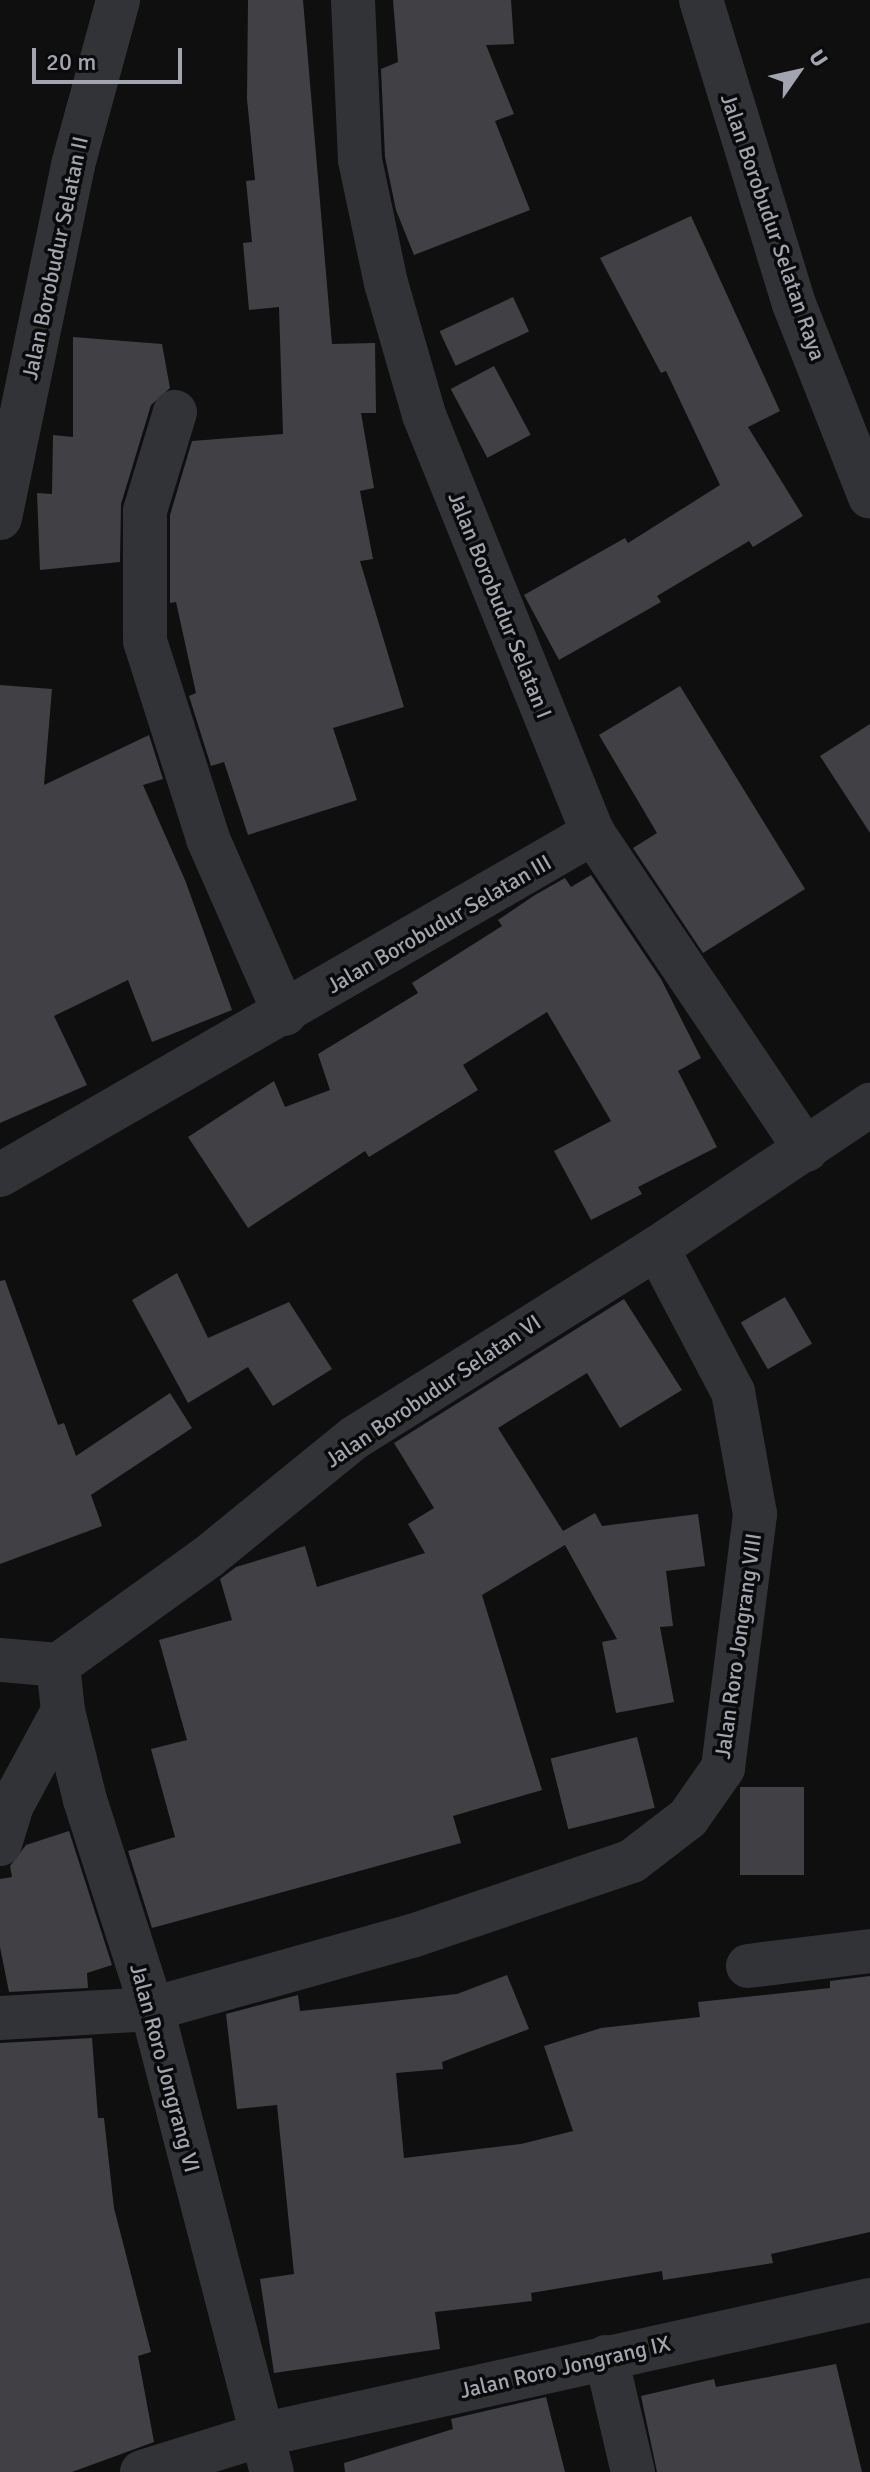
<!DOCTYPE html>
<style>
body{margin:0}
#map{position:relative;width:870px;height:2472px;overflow:hidden;background:#0f0f10;font-family:Signika,sans-serif}
div>[style]{position:absolute}
[style*='--x']{left:calc(var(--x)*1px);top:calc(var(--y)*1px);width:calc(var(--w)*1px);rotate:calc(var(--a)*1deg)}
.building>*{inset:0;background:#414145;transform-origin:0 0}
.street>*{height:44px;margin:-22px;padding:0 22px;transform-origin:22px;border-radius:22px;background:#323337}
span{translate:-50% -50%;white-space:nowrap;text-align:center;line-height:1.15;-webkit-text-stroke:7px #0a0a0b;paint-order:stroke}
.street-label{font-size:22px;color:#a2a4af}
.north{position:absolute;left:758px;top:32px;width:80px;height:80px;-webkit-text-stroke:6px #0a0a0b;paint-order:stroke;rotate:56deg;font-size:22px;font-weight:700;line-height:32px;text-align:center;color:#a2a4af}
.north::after{content:'';display:block;margin:auto;width:28px;height:36px;background:#a2a4af;clip-path:polygon(50% 0,100% 100%,50% 72%,0 100%)}
.scale{position:absolute;left:32px;top:48px;width:150px;height:36px;box-sizing:border-box;border:4px solid #a2a4af;border-top:0;padding-left:10px;font-size:24px;line-height:28px;white-space:nowrap;color:#a2a4af;-webkit-text-stroke:6px #0a0a0b;paint-order:stroke}
</style>
<div id="map">
<div class="building">
<div style="clip-path:polygon(248px 0,303px 0,332px 344px,375px 343px,376px 413px,361px 413px,374px 488px,360px 491px,373px 559px,360px 561px,404px 707px,333px 728px,357px 800px,248px 835px,224px 762px,211px 766px,189px 696px,196px 693px,176px 602px,170px 603px,170px 515px,192px 441px,283px 434px,279px 307px,249px 310px,243px 243px,252px 242px,246px 181px,255px 180px,247px 99px)"></div>
<div style="clip-path:polygon(393px 0,511px 0,514px 44px,486px 45px,514px 114px,495px 121px,530px 210px,414px 255px,396px 210px,385px 157px,381px 69px,398px 62px)"></div>
<div style="clip-path:polygon(691px 216px,780px 411px,748px 427px,803px 516px,753px 547px,749px 541px,657px 596px,661px 602px,559px 660px,524px 595px,625px 538px,628px 543px,720px 485px,666px 371px,661px 373px,600px 258px)"></div>
<div style="left:513px;top:297px;width:38px;height:81px;rotate:65deg"></div>
<div style="clip-path:polygon(73px 337px,162px 344px,170px 388px,151px 405px,121px 504px,120px 562px,40px 570px,37px 493px,52px 494px,53px 435px,73px 437px)"></div>
<div style="left:494px;top:366px;width:78px;height:49px;rotate:62deg"></div>
<div style="clip-path:polygon(0 685px,52px 689px,44px 785px,149px 735px,163px 779px,143px 785px,185px 880px,232px 1010px,152px 1042px,128px 980px,54px 1016px,87px 1085px,0 1123px)"></div>
<div style="clip-path:polygon(680px 686px,805px 889px,703px 953px,633px 848px,657px 833px,599px 735px)"></div>
<div style="clip-path:polygon(870px 724px,870px 833px,820px 756px)"></div>
<div style="clip-path:polygon(591px 875px,661px 979px,701px 1058px,678px 1071px,717px 1147px,638px 1187px,642px 1194px,591px 1220px,554px 1151px,611px 1121px,547px 1012px,463px 1065px,478px 1090px,369px 1157px,365px 1151px,248px 1228px,188px 1137px,274px 1081px,285px 1107px,330px 1090px,318px 1054px,418px 993px,412px 983px,502px 926px,498px 920px,535px 895px,565px 878px,571px 887px)"></div>
<div style="clip-path:polygon(177px 1273px,208px 1338px,289px 1302px,332px 1369px,273px 1406px,248px 1367px,188px 1403px,132px 1300px)"></div>
<div style="clip-path:polygon(5px 1280px,58px 1425px,64px 1423px,76px 1456px,170px 1393px,192px 1428px,91px 1495px,102px 1526px,0 1564px,0 1281px)"></div>
<div style="left:785px;top:1297px;width:54px;height:51px;rotate:60deg"></div>
<div style="clip-path:polygon(624px 1299px,682px 1390px,620px 1428px,587px 1373px,498px 1428px,563px 1531px,595px 1513px,602px 1526px,698px 1514px,705px 1566px,666px 1571px,673px 1626px,660px 1627px,674px 1702px,616px 1713px,602px 1642px,617px 1639px,565px 1545px,482px 1595px,542px 1790px,453px 1816px,461px 1843px,152px 1928px,128px 1851px,175px 1837px,151px 1749px,187px 1740px,159px 1640px,232px 1620px,220px 1579px,236px 1567px,305px 1546px,317px 1587px,425px 1553px,408px 1524px,434px 1508px,394px 1443px)"></div>
<div style="left:637px;top:1737px;width:73px;height:89px;rotate:76deg"></div>
<div style="left:740px;top:1787px;width:64px;height:88px"></div>
<div style="clip-path:polygon(69px 1831px,112px 1965px,87px 1973px,88px 1988px,9px 1992px,0 1947px,0 1879px,12px 1877px,10px 1866px,26px 1845px)"></div>
<div style="clip-path:polygon(507px 1975px,529px 2029px,442px 2062px,443px 2069px,396px 2073px,404px 2158px,521px 2144px,573px 2131px,544px 2046px,601px 2028px,700px 2017px,698px 2002px,830px 1988px,830px 1981px,870px 1976px,870px 2232px,771px 2254px,773px 2263px,663px 2280px,662px 2271px,531px 2293px,532px 2301px,435px 2312px,440px 2349px,274px 2373px,260px 2279px,294px 2274px,277px 2105px,237px 2109px,226px 2014px,298px 1995px,300px 2011px,457px 1994px)"></div>
<div style="clip-path:polygon(92px 2038px,98px 2118px,104px 2118px,114px 2208px,151px 2352px,138px 2356px,154px 2442px,72px 2472px,0 2472px,0 2043px)"></div>
<div style="clip-path:polygon(836px 2364px,862px 2472px,657px 2472px,641px 2396px,714px 2379px,716px 2387px)"></div>
<div style="clip-path:polygon(546px 2397px,565px 2472px,345px 2472px,344px 2463px,453px 2429px,451px 2419px)"></div>
</div>
<div class="street">
<div style="--x:353;--y:0;--w:160;--a:87.5"></div>
<div style="--x:360;--y:160;--w:126;--a:78.1"></div>
<div style="--x:386;--y:283;--w:137;--a:73.9"></div>
<div style="--x:424;--y:415;--w:451;--a:68"></div>
<div style="--x:593;--y:833;--w:382;--a:56.1"></div>
<div style="--x:701;--y:0;--w:318;--a:73"></div>
<div style="--x:794;--y:304;--w:207;--a:68.5"></div>
<div style="--x:175;--y:412;--w:103;--a:106.9"></div>
<div style="--x:145;--y:511;--w:130;--a:90"></div>
<div style="--x:145;--y:641;--w:208;--a:72.3"></div>
<div style="--x:208;--y:839;--w:191;--a:66.3"></div>
<div style="--x:0;--y:518;--w:360;--a:-78.3"></div>
<div style="--x:73;--y:165;--w:171;--a:-74.7"></div>
<div style="--x:0;--y:1175;--w:685;--a:-29.97"></div>
<div style="--x:0;--y:1660;--w:58;--a:4.9"></div>
<div style="--x:58;--y:1665;--w:185;--a:-35.8"></div>
<div style="--x:208;--y:1557;--w:188;--a:-39.2"></div>
<div style="--x:354;--y:1438;--w:358;--a:-32.1"></div>
<div style="--x:657;--y:1248;--w:257;--a:-33.9"></div>
<div style="--x:58;--y:1665;--w:46;--a:83.8"></div>
<div style="--x:63;--y:1711;--w:92;--a:76.1"></div>
<div style="--x:85;--y:1800;--w:219;--a:72.2"></div>
<div style="--x:152;--y:2009;--w:478;--a:75.5"></div>
<div style="--x:0;--y:1844;--w:39;--a:-73"></div>
<div style="--x:11;--y:1807;--w:109;--a:-61.6"></div>
<div style="--x:748;--y:1966;--w:123;--a:-7"></div>
<div style="--x:0;--y:2018;--w:152;--a:-3.4"></div>
<div style="--x:152;--y:2009;--w:270;--a:-15.7"></div>
<div style="--x:412;--y:1936;--w:232;--a:-18.8"></div>
<div style="--x:632;--y:1861;--w:71;--a:-37.5"></div>
<div style="--x:688;--y:1818;--w:61;--a:-55"></div>
<div style="--x:723;--y:1768;--w:256;--a:-82.8"></div>
<div style="--x:755;--y:1514;--w:124;--a:-100.2"></div>
<div style="--x:733;--y:1392;--w:163;--a:-117.8"></div>
<div style="--x:606;--y:2357;--w:118;--a:76.8"></div>
<div style="--x:142;--y:2472;--w:125;--a:-17.3"></div>
<div style="--x:261;--y:2435;--w:624;--a:-12.5"></div>
</div>
<div class="street-label">
<span style="left:773px;top:227px;rotate:71deg">Jalan Borobudur Selatan Raya</span>
<span style="left:55px;top:258px;rotate:-78deg">Jalan Borobudur Selatan II</span>
<span style="left:500px;top:605px;rotate:68deg">Jalan Borobudur Selatan I</span>
<span style="left:439px;top:924px;rotate:-30deg">Jalan Borobudur Selatan III</span>
<span style="left:433px;top:1391px;rotate:-34deg">Jalan Borobudur Selatan VI</span>
<span style="left:738px;top:1646px;rotate:-82deg">Jalan Roro Jongrang VIII</span>
<span style="left:165px;top:2068px;rotate:75deg">Jalan Roro Jongrang VI</span>
<span style="left:565px;top:2367px;rotate:-13deg">Jalan Roro Jongrang IX</span>
</div>
<div class="north">U</div>
<div class="scale">20 m</div>
</div>
